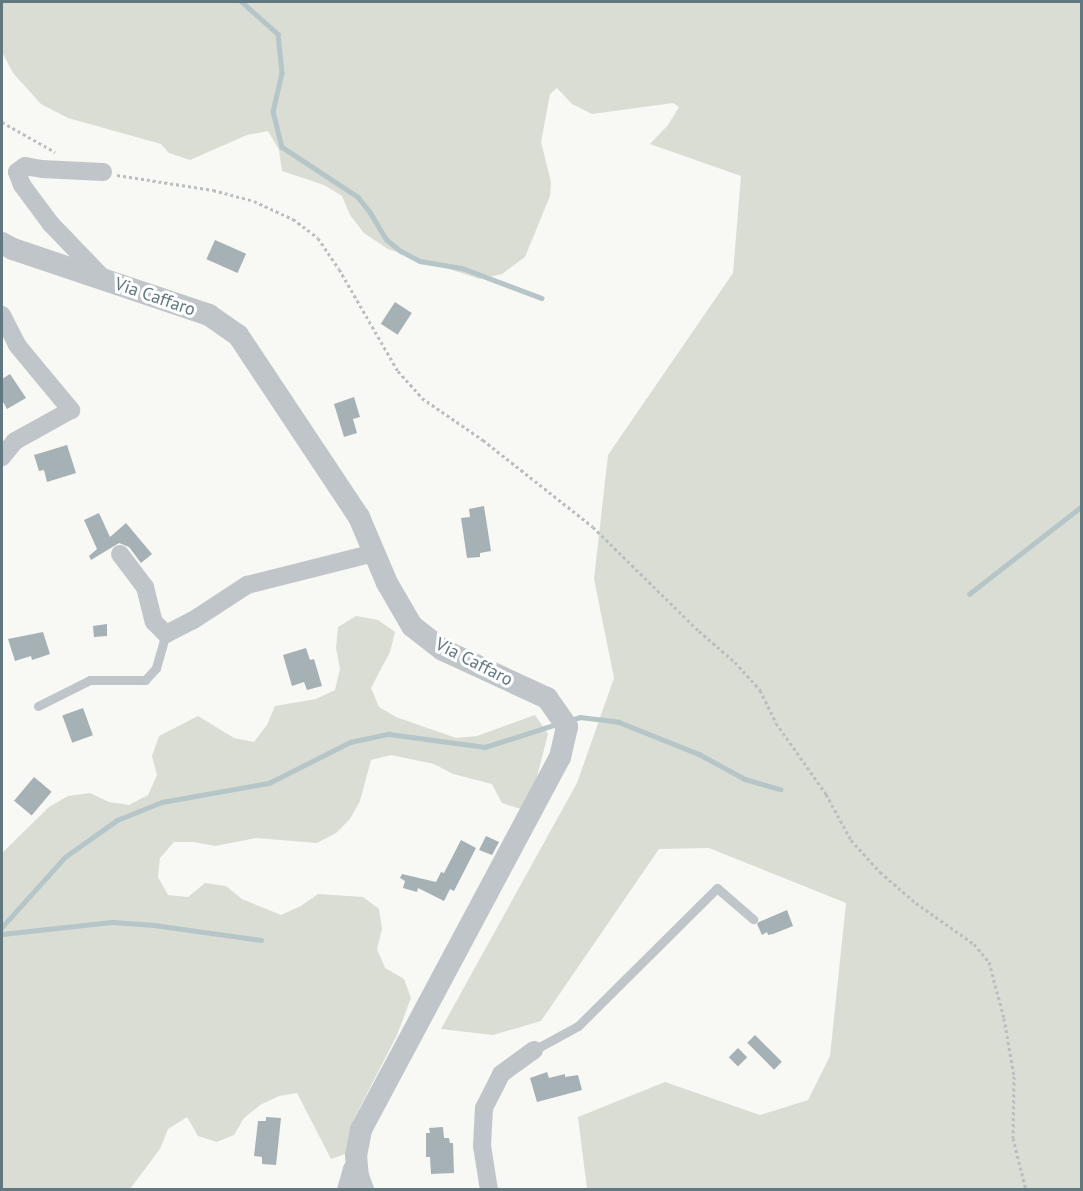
<!DOCTYPE html>
<style>
body{margin:0}
#map{position:relative;width:1083px;height:1191px;overflow:hidden;background:#f8f8f5;font-family:"PT Sans",sans-serif}
div>[style]{position:absolute}
[style*='--x']{left:calc(var(--x)*1px);top:calc(var(--y)*1px);width:calc(var(--w)*1px);rotate:calc(var(--a)*1deg)}
.green>*{inset:0;background:#d9ddd4}
.stream>*{height:4.5px;margin:-2.25px;padding:0 2.25px;transform-origin:2.25px;border-radius:2.25px;background:#b6c6c8}
.building>*{inset:0;background:#a5b1b5;transform-origin:0 0}
.path>*{height:3px;margin-top:-1.5px;transform-origin:0;background:repeating-linear-gradient(90deg,#b9bec0 0 3px,transparent 0 6px)}
.service>*{height:9px;margin:-4.5px;padding:0 4.5px;transform-origin:4.5px;border-radius:4.5px;background:#bfc5c8}
.minor>*{height:18px;margin:-9px;padding:0 9px;transform-origin:9px;border-radius:9px;background:#bfc5c8}
.tertiary>*{height:22px;margin:-11px;padding:0 11px;transform-origin:11px;border-radius:11px;background:#bfc5c8}
span{translate:-50% -50%;white-space:nowrap;text-align:center;line-height:1.15;-webkit-text-stroke:6px #fff;paint-order:stroke}
.street-label{font-size:18px;color:#627881}
.frame{position:absolute;inset:0;border:3px solid #627881;pointer-events:none}
</style>
<div id="map">
<div class="green">
<div style="clip-path:polygon(2px 2px,1081px 2px,1081px 1189px,587px 1189px,578px 1117px,665px 1082px,760px 1115px,808px 1100px,830px 1056px,846px 903px,709px 848px,659px 849px,541px 1021px,493px 1035px,441px 1029px,577px 783px,614px 678px,594px 579px,608px 455px,733px 273px,741px 176px,650px 144px,668px 125px,679px 107px,673px 103px,592px 114px,572px 104px,557px 88px,550px 94px,541px 142px,551px 182px,550px 196px,525px 257px,502px 274px,480px 279px,388px 249px,364px 233px,350px 215px,342px 196px,324px 185px,282px 171px,279px 150px,268px 131px,247px 135px,190px 160px,169px 153px,161px 144px,68px 118px,41px 104px,13px 73px,2px 52px)"></div>
<div style="clip-path:polygon(356px 616px,378px 620px,395px 632px,390px 652px,371px 688px,379px 707px,396px 717px,456px 738px,477px 736px,535px 715px,548px 734px,533px 792px,521px 809px,502px 803px,492px 784px,453px 774px,434px 764px,391px 755px,371px 760px,360px 801px,350px 819px,336px 833px,317px 843px,256px 838px,215px 846px,194px 842px,174px 842px,160px 858px,158px 877px,168px 895px,188px 897px,205px 883px,226px 886px,242px 899px,281px 915px,301px 906px,318px 894px,363px 897px,379px 909px,382px 929px,377px 949px,385px 968px,404px 979px,411px 998px,397px 1035px,354px 1119px,345px 1154px,331px 1159px,297px 1093px,279px 1096px,260px 1105px,244px 1118px,234px 1135px,217px 1142px,198px 1136px,187px 1117px,168px 1129px,160px 1149px,130px 1189px,2px 1190px,2px 853px,49px 807px,68px 796px,90px 793px,109px 802px,129px 805px,148px 795px,157px 775px,152px 756px,159px 736px,198px 716px,234px 738px,254px 742px,267px 725px,275px 706px,316px 699px,335px 690px,340px 669px,336px 648px,338px 627px)"></div>
</div>
<div class="stream">
<div style="--x:242;--y:2;--w:48;--a:41.6"></div>
<div style="--x:278;--y:34;--w:39;--a:84"></div>
<div style="--x:282;--y:73;--w:39;--a:103"></div>
<div style="--x:273;--y:111;--w:37;--a:76"></div>
<div style="--x:282;--y:147;--w:91;--a:33.3"></div>
<div style="--x:358;--y:197;--w:19;--a:51"></div>
<div style="--x:370;--y:212;--w:31;--a:59"></div>
<div style="--x:386;--y:239;--w:19;--a:39"></div>
<div style="--x:401;--y:251;--w:21;--a:28"></div>
<div style="--x:420;--y:261;--w:43;--a:9.5"></div>
<div style="--x:462;--y:268;--w:85;--a:20.6"></div>
<div style="--x:969;--y:594;--w:143;--a:-37.9"></div>
<div style="--x:571;--y:720;--w:9;--a:-18"></div>
<div style="--x:580;--y:717;--w:39;--a:7"></div>
<div style="--x:619;--y:722;--w:86;--a:21.8"></div>
<div style="--x:699;--y:754;--w:52;--a:28.5"></div>
<div style="--x:745;--y:779;--w:37;--a:16"></div>
<div style="--x:2;--y:927;--w:94;--a:-48"></div>
<div style="--x:65;--y:857;--w:64;--a:-35.4"></div>
<div style="--x:117;--y:820;--w:48;--a:-21.8"></div>
<div style="--x:162;--y:802;--w:109;--a:-10.1"></div>
<div style="--x:269;--y:783;--w:91;--a:-26.8"></div>
<div style="--x:350;--y:742;--w:40;--a:-12"></div>
<div style="--x:389;--y:734;--w:97;--a:7.7"></div>
<div style="--x:485;--y:747;--w:76;--a:-17.7"></div>
<div style="--x:2;--y:934;--w:112;--a:-6.2"></div>
<div style="--x:113;--y:922;--w:41;--a:4.2"></div>
<div style="--x:154;--y:925;--w:108;--a:8"></div>
</div>
<div class="building">
<div style="left:215px;top:240px;width:34px;height:21px;rotate:24deg"></div>
<div style="left:395px;top:302px;width:20px;height:26px;rotate:33deg"></div>
<div style="clip-path:polygon(10px 374px,26px 398px,7px 409px,2px 400px,2px 379px)"></div>
<div style="clip-path:polygon(354px 397px,360px 417px,353px 419px,357px 433px,344px 437px,334px 404px)"></div>
<div style="clip-path:polygon(67px 445px,76px 473px,47px 482px,44px 470px,39px 471px,34px 455px)"></div>
<div style="clip-path:polygon(484px 506px,491px 551px,480px 553px,480px 557px,467px 558px,461px 518px,470px 517px,469px 509px)"></div>
<div style="clip-path:polygon(99px 513px,110px 537px,126px 523px,152px 554px,141px 563px,129px 547px,119px 543px,91px 560px,89px 556px,97px 549px,84px 520px)"></div>
<div style="clip-path:polygon(107px 624px,107px 636px,94px 637px,93px 626px)"></div>
<div style="clip-path:polygon(43px 632px,50px 654px,32px 660px,31px 656px,15px 661px,8px 639px)"></div>
<div style="clip-path:polygon(306px 648px,310px 660px,314px 659px,322px 686px,307px 690px,304px 682px,292px 686px,283px 655px)"></div>
<div style="left:83px;top:708px;width:29px;height:22px;rotate:70deg"></div>
<div style="left:34px;top:777px;width:23px;height:31px;rotate:40deg"></div>
<div style="clip-path:polygon(486px 836px,499px 842px,492px 855px,479px 850px)"></div>
<div style="clip-path:polygon(461px 840px,476px 848px,454px 891px,450px 889px,444px 901px,418px 888px,417px 892px,403px 888px,405px 881px,400px 878px,402px 874px,436px 882px,441px 872px,444px 873px)"></div>
<div style="clip-path:polygon(787px 910px,793px 926px,773px 934px,768px 935px,767px 932px,762px 935px,757px 924px,759px 922px)"></div>
<div style="left:755px;top:1035px;width:38px;height:11px;rotate:45deg"></div>
<div style="left:738px;top:1048px;width:13px;height:13px;rotate:45deg"></div>
<div style="clip-path:polygon(547px 1072px,549px 1078px,565px 1074px,565px 1077px,578px 1075px,582px 1090px,537px 1102px,530px 1078px)"></div>
<div style="clip-path:polygon(266px 1117px,281px 1118px,276px 1165px,262px 1164px,262px 1157px,254px 1156px,258px 1121px,266px 1121px)"></div>
<div style="clip-path:polygon(443px 1127px,444px 1138px,449px 1138px,450px 1143px,453px 1143px,454px 1173px,431px 1174px,430px 1157px,426px 1157px,426px 1133px,430px 1133px,429px 1128px)"></div>
</div>
<div class="path">
<div style="--x:2;--y:122;--w:61;--a:29.5"></div>
<div style="--x:117;--y:175;--w:97;--a:8.9"></div>
<div style="--x:213;--y:190;--w:42;--a:15"></div>
<div style="--x:254;--y:201;--w:43;--a:24.8"></div>
<div style="--x:293;--y:219;--w:31;--a:37"></div>
<div style="--x:318;--y:238;--w:37;--a:56"></div>
<div style="--x:339;--y:269;--w:118;--a:60"></div>
<div style="--x:398;--y:371;--w:36;--a:48"></div>
<div style="--x:422;--y:398;--w:74;--a:34.5"></div>
<div style="--x:483;--y:440;--w:140;--a:38.3"></div>
<div style="--x:593;--y:527;--w:148;--a:44.5"></div>
<div style="--x:699;--y:631;--w:48;--a:40.7"></div>
<div style="--x:735;--y:662;--w:38;--a:48"></div>
<div style="--x:760;--y:690;--w:37;--a:64"></div>
<div style="--x:776;--y:723;--w:87;--a:54.8"></div>
<div style="--x:826;--y:794;--w:52;--a:61.5"></div>
<div style="--x:851;--y:840;--w:43;--a:47.8"></div>
<div style="--x:880;--y:872;--w:48;--a:40.7"></div>
<div style="--x:916;--y:903;--w:71;--a:35.3"></div>
<div style="--x:974;--y:944;--w:23;--a:50"></div>
<div style="--x:989;--y:962;--w:58;--a:75"></div>
<div style="--x:1004;--y:1018;--w:59;--a:80.2"></div>
<div style="--x:1014;--y:1076;--w:62;--a:90.9"></div>
<div style="--x:1013;--y:1138;--w:54;--a:76"></div>
</div>
<div class="service">
<div style="--x:38;--y:706;--w:58;--a:-26.6"></div>
<div style="--x:90;--y:680;--w:55;--a:0"></div>
<div style="--x:145;--y:680;--w:16;--a:-47"></div>
<div style="--x:156;--y:668;--w:35;--a:-74"></div>
<div style="--x:534;--y:1050;--w:50;--a:-28.6"></div>
<div style="--x:578;--y:1026;--w:196;--a:-44.8"></div>
<div style="--x:717;--y:888;--w:48;--a:40.7"></div>
</div>
<div class="minor">
<div style="--x:103;--y:172;--w:61;--a:-177.2"></div>
<div style="--x:42;--y:169;--w:17;--a:-170"></div>
<div style="--x:25;--y:166;--w:10;--a:143"></div>
<div style="--x:17;--y:172;--w:14;--a:69"></div>
<div style="--x:22;--y:185;--w:49;--a:53.4"></div>
<div style="--x:51;--y:224;--w:76;--a:46.1"></div>
<div style="--x:2;--y:315;--w:34;--a:63"></div>
<div style="--x:17;--y:345;--w:85;--a:50.3"></div>
<div style="--x:71;--y:410;--w:64;--a:151"></div>
<div style="--x:15;--y:441;--w:21;--a:129"></div>
<div style="--x:120;--y:554;--w:41;--a:52.9"></div>
<div style="--x:145;--y:587;--w:36;--a:76"></div>
<div style="--x:154;--y:622;--w:17;--a:45"></div>
<div style="--x:166;--y:634;--w:29;--a:-27"></div>
<div style="--x:192;--y:621;--w:66;--a:-33.2"></div>
<div style="--x:247;--y:585;--w:131;--a:-14.1"></div>
<div style="--x:346;--y:1190;--w:22;--a:-74"></div>
<div style="--x:352;--y:1169;--w:8;--a:-50"></div>
<div style="--x:489;--y:1190;--w:45;--a:-99"></div>
<div style="--x:482;--y:1146;--w:38;--a:-87"></div>
<div style="--x:484;--y:1108;--w:38;--a:-63"></div>
<div style="--x:501;--y:1074;--w:41;--a:-36"></div>
</div>
<div class="tertiary">
<div style="--x:2;--y:243;--w:13;--a:29"></div>
<div style="--x:13;--y:249;--w:207;--a:18.6"></div>
<div style="--x:209;--y:315;--w:35;--a:35"></div>
<div style="--x:238;--y:335;--w:219;--a:56.4"></div>
<div style="--x:359;--y:517;--w:72;--a:67"></div>
<div style="--x:387;--y:583;--w:50;--a:59.8"></div>
<div style="--x:412;--y:626;--w:39;--a:38"></div>
<div style="--x:443;--y:650;--w:115;--a:24.8"></div>
<div style="--x:547;--y:698;--w:35;--a:55"></div>
<div style="--x:567;--y:727;--w:31;--a:103"></div>
<div style="--x:560;--y:757;--w:423;--a:118.1"></div>
<div style="--x:361;--y:1130;--w:25;--a:101"></div>
<div style="--x:356;--y:1155;--w:21;--a:85"></div>
<div style="--x:358;--y:1176;--w:15;--a:70"></div>
</div>
<div class="street-label">
<span style="left:155px;top:297px;rotate:19deg">Via Caffaro</span>
<span style="left:474px;top:662px;rotate:27deg">Via Caffaro</span>
</div>
<div class="frame"></div>
</div>
